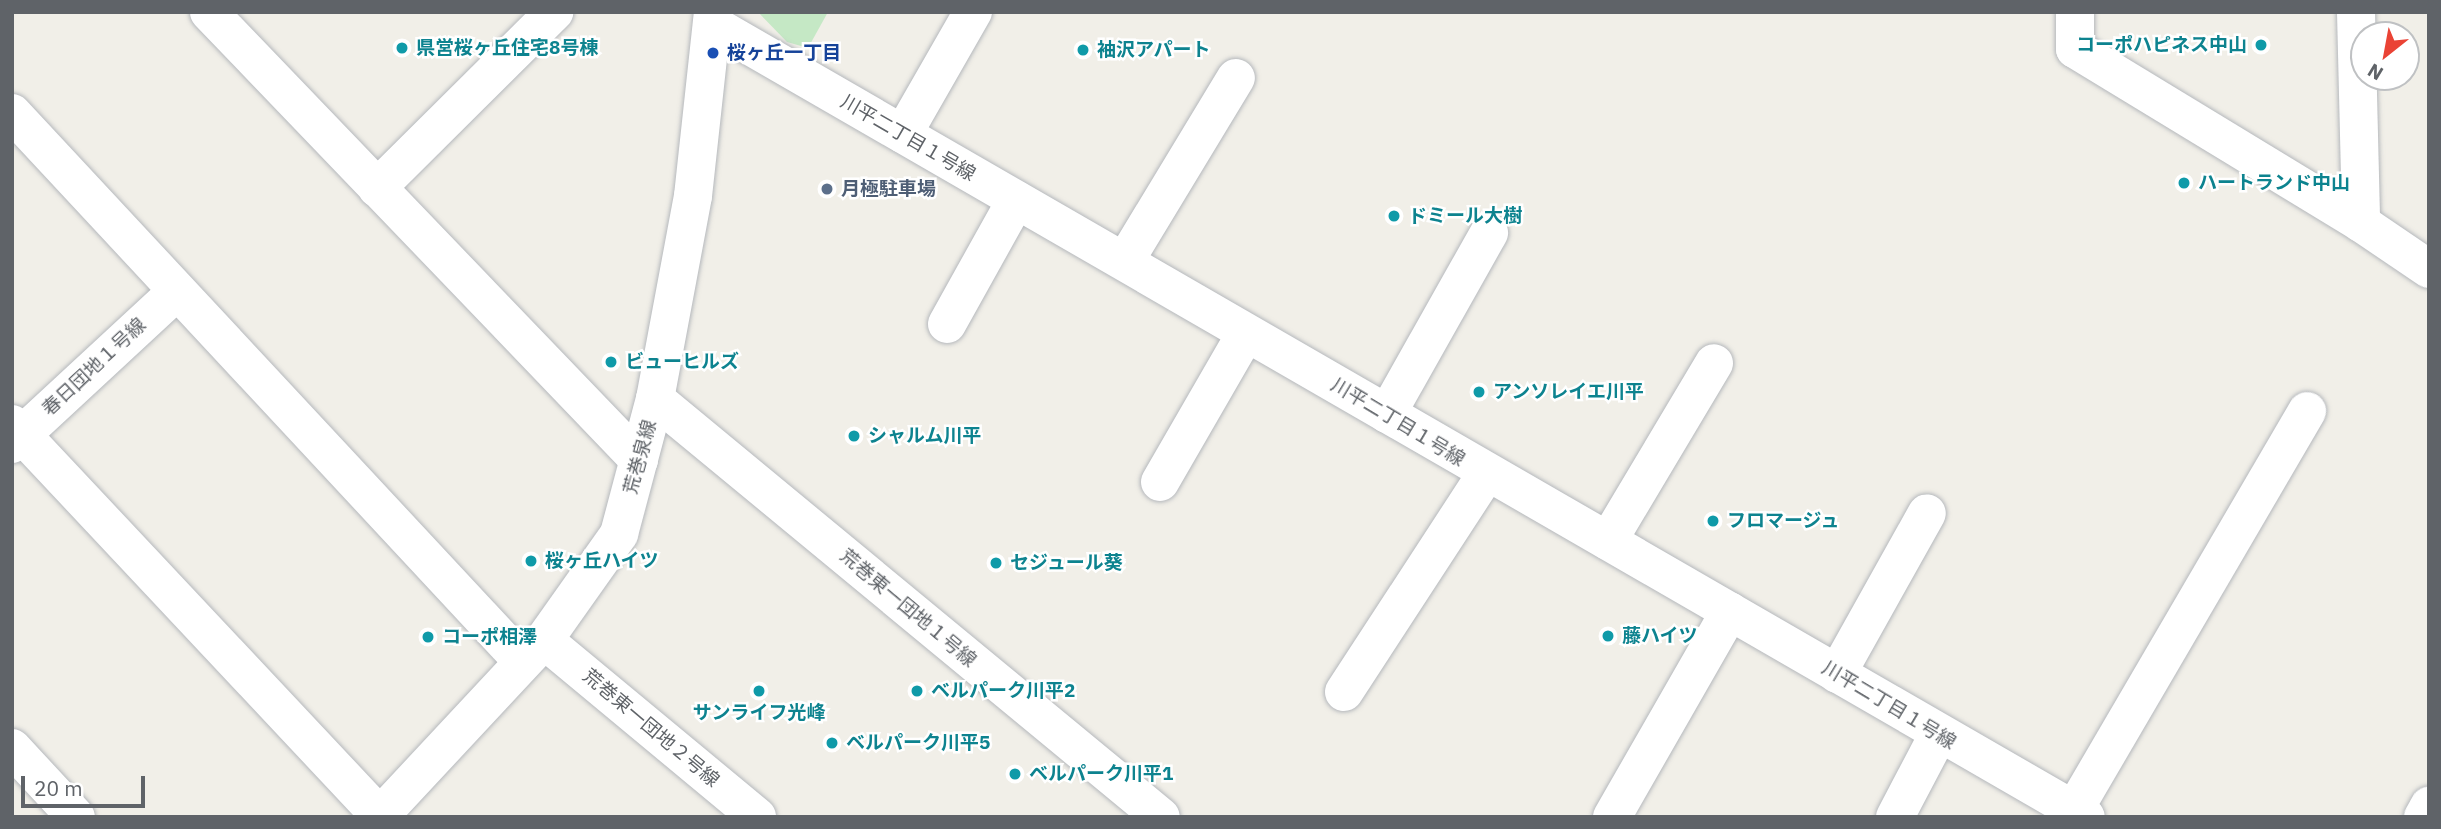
<!DOCTYPE html>
<meta charset="utf-8">
<style>
body{margin:0}
#map{position:relative;width:2441px;height:829px;overflow:hidden;background:#f1efe8;font-family:"IBM Plex Sans","Noto Sans JP",sans-serif}
div>[style]{position:absolute}
[style*='--x']{left:calc(var(--x)*1px);top:calc(var(--y)*1px);width:calc(var(--w)*1px);rotate:calc(var(--a)*1deg)}
.green>*{inset:0;background:#c5e8c5}
.roads{filter:drop-shadow(0 0 2px #b5b8bc) drop-shadow(0 0 2px #b5b8bc)}
.minor>*{height:38px;margin:-19px;padding:0 19px;transform-origin:19px;border-radius:19px;background:#fff}
.dots>*{width:19px;height:19px;translate:-50% -50%;box-sizing:border-box;border:4px solid #fff;border-radius:50%}
span{translate:-50% -50%;white-space:nowrap;text-align:center;line-height:1.15;-webkit-text-stroke:5px #fff;paint-order:stroke}
.culture-label{font-size:19px;color:#0d838f;font-weight:700}
.right{translate:-100% -50%;text-align:right}
.left{translate:0 -50%;text-align:left}
.transit-label{font-size:19px;color:#164399;font-weight:700}
.street-label{font-size:19px;color:#5f6368}
.service-label{font-size:19px;color:#4e5e75;font-weight:700}
.frame{position:absolute;inset:0;border:14px solid #5f6368;pointer-events:none}
.north{position:absolute;left:2350px;top:21px;width:70px;height:70px;box-sizing:border-box;background:#fff;border:2px solid #bfc1c3;border-radius:50%;rotate:211deg;font-size:19px;font-weight:700;line-height:28px;text-align:center;color:#5f6368}
.north::after{content:'';display:block;margin:auto;width:24px;height:32px;background:#ea4335;clip-path:polygon(50% 0,100% 100%,50% 72%,0 100%)}
.scale{position:absolute;left:21px;top:776px;width:124px;height:32px;box-sizing:border-box;border:4px solid #5f6368;border-top:0;padding-left:9px;font-size:21px;line-height:24px;white-space:nowrap;color:#5f6368;-webkit-text-stroke:5px #fff;paint-order:stroke}
</style>
<div id="map">
<div class="green">
<div style="clip-path:polygon(758px 12px,828px 12px,808px 48px,787px 42px)"></div>
</div>
<div class="roads">
<div class="minor">
<div style="--x:209;--y:12;--w:621;--a:46.17"></div>
<div style="--x:2075;--y:12;--w:37;--a:90"></div>
<div style="--x:2075;--y:49;--w:335;--a:31.3"></div>
<div style="--x:2361;--y:223;--w:82;--a:34.1"></div>
<div style="--x:2356;--y:12;--w:211;--a:88.6"></div>
<div style="--x:712;--y:24;--w:1586;--a:29.99"></div>
<div style="--x:12;--y:113;--w:750;--a:47.05"></div>
<div style="--x:903;--y:134;--w:141;--a:-60.2"></div>
<div style="--x:377;--y:188;--w:250;--a:-44.8"></div>
<div style="--x:1125;--y:261;--w:214;--a:-58.8"></div>
<div style="--x:947;--y:324;--w:142;--a:-60.9"></div>
<div style="--x:655;--y:399;--w:656;--a:39.56"></div>
<div style="--x:1387;--y:414;--w:208;--a:-60.6"></div>
<div style="--x:12;--y:424;--w:538;--a:46.81"></div>
<div style="--x:12;--y:444;--w:225;--a:-42.8"></div>
<div style="--x:1160;--y:482;--w:172;--a:-60"></div>
<div style="--x:1608;--y:541;--w:207;--a:-59.2"></div>
<div style="--x:544;--y:640;--w:277;--a:39.7"></div>
<div style="--x:1837;--y:674;--w:184;--a:-60.8"></div>
<div style="--x:1344;--y:692;--w:260;--a:-56.9"></div>
<div style="--x:12;--y:748;--w:94;--a:47.2"></div>
<div style="--x:2074;--y:810;--w:462;--a:-59.7"></div>
<div style="--x:379;--y:817;--w:242;--a:-47"></div>
<div style="--x:544;--y:640;--w:130;--a:-54.7"></div>
<div style="--x:619;--y:534;--w:140;--a:-75.1"></div>
<div style="--x:655;--y:399;--w:207;--a:-79.4"></div>
<div style="--x:693;--y:196;--w:185;--a:-83.8"></div>
<div style="--x:1612;--y:817;--w:237;--a:-60.2"></div>
<div style="--x:1895;--y:817;--w:93;--a:-62.3"></div>
<div style="--x:2423;--y:817;--w:13;--a:-61"></div>
</div>
</div>
<div class="dots">
<div style="left:2261px;top:45px;background:#0f9aa8"></div>
<div style="left:402px;top:48px;background:#0f9aa8"></div>
<div style="left:1083px;top:50px;background:#0f9aa8"></div>
<div style="left:713px;top:53px;background:#1a4fb4"></div>
<div style="left:2184px;top:183px;background:#0f9aa8"></div>
<div style="left:827px;top:189px;background:#5c6f8a"></div>
<div style="left:1394px;top:216px;background:#0f9aa8"></div>
<div style="left:611px;top:362px;background:#0f9aa8"></div>
<div style="left:1479px;top:392px;background:#0f9aa8"></div>
<div style="left:854px;top:436px;background:#0f9aa8"></div>
<div style="left:1713px;top:521px;background:#0f9aa8"></div>
<div style="left:531px;top:561px;background:#0f9aa8"></div>
<div style="left:996px;top:563px;background:#0f9aa8"></div>
<div style="left:1608px;top:636px;background:#0f9aa8"></div>
<div style="left:428px;top:637px;background:#0f9aa8"></div>
<div style="left:759px;top:691px;background:#0f9aa8"></div>
<div style="left:917px;top:691px;background:#0f9aa8"></div>
<div style="left:832px;top:743px;background:#0f9aa8"></div>
<div style="left:1015px;top:774px;background:#0f9aa8"></div>
</div>
<div class="culture-label">
<span class="right" style="left:2247px;top:45px">コーポハピネス中山</span>
<span class="left" style="left:416px;top:48px">県営桜ヶ丘住宅8号棟</span>
<span class="left" style="left:1097px;top:50px">袖沢アパート</span>
<span class="left" style="left:2198px;top:183px">ハートランド中山</span>
<span class="left" style="left:1408px;top:216px">ドミール大樹</span>
<span class="left" style="left:625px;top:362px">ビューヒルズ</span>
<span class="left" style="left:1493px;top:392px">アンソレイエ川平</span>
<span class="left" style="left:868px;top:436px">シャルム川平</span>
<span class="left" style="left:1727px;top:521px">フロマージュ</span>
<span class="left" style="left:545px;top:561px">桜ヶ丘ハイツ</span>
<span class="left" style="left:1010px;top:563px">セジュール葵</span>
<span class="left" style="left:1622px;top:636px">藤ハイツ</span>
<span class="left" style="left:442px;top:637px">コーポ相澤</span>
<span class="left" style="left:931px;top:691px">ベルパーク川平2</span>
<span style="left:759px;top:713px">サンライフ光峰</span>
<span class="left" style="left:846px;top:743px">ベルパーク川平5</span>
<span class="left" style="left:1029px;top:774px">ベルパーク川平1</span>
</div>
<div class="transit-label">
<span class="left" style="left:727px;top:53px">桜ヶ丘一丁目</span>
</div>
<div class="street-label">
<span style="left:908px;top:138px;rotate:30deg">川平二丁目１号線</span>
<span style="left:94px;top:367px;rotate:-43deg">春日団地１号線</span>
<span style="left:1398px;top:422px;rotate:31deg">川平二丁目１号線</span>
<span style="left:640px;top:457px;rotate:-75deg">荒巻泉線</span>
<span style="left:908px;top:608px;rotate:40deg">荒巻東一団地１号線</span>
<span style="left:1889px;top:705px;rotate:31deg">川平二丁目１号線</span>
<span style="left:651px;top:728px;rotate:40deg">荒巻東一団地２号線</span>
</div>
<div class="service-label">
<span class="left" style="left:841px;top:189px">月極駐車場</span>
</div>
<div class="frame"></div>
<div class="north">N</div>
<div class="scale">20 m</div>
</div>
